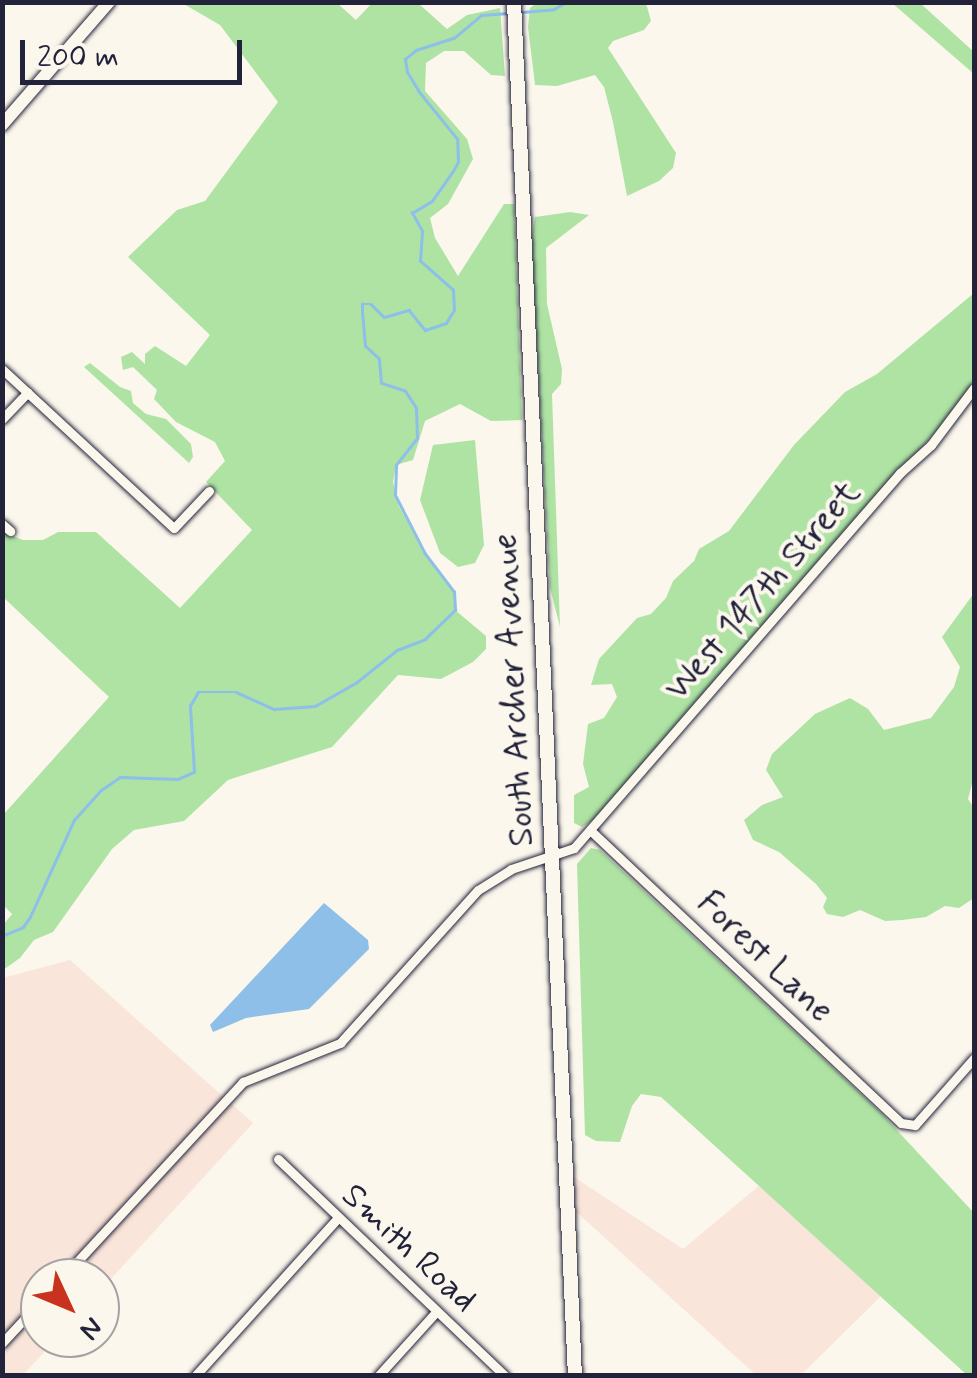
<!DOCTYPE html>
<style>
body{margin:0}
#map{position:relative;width:977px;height:1378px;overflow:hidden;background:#fbf7ec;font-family:Mynerve,sans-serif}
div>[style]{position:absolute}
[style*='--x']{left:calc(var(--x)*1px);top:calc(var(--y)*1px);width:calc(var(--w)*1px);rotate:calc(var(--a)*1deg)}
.built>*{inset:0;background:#f9e5d9}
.green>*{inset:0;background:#afe3a4}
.water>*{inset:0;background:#8dbfe9}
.stream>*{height:2.5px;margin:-1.25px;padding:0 1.25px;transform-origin:1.25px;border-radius:1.25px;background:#8dbfe9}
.roads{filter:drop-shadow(0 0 2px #22223b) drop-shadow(0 0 2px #22223b)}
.street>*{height:9px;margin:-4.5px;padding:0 4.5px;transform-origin:4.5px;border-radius:4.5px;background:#fbf7ec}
.secondary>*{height:12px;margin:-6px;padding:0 6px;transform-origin:6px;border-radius:6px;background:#fbf7ec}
.primary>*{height:14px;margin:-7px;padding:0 7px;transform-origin:7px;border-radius:7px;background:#fbf7ec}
span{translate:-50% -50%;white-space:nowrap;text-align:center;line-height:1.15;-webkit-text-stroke:8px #fbf7ec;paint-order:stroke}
.street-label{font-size:35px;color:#22223b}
.frame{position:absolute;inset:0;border:5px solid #22223b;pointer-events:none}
.north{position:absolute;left:20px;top:1258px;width:100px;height:100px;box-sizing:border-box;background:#fbf7ec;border:2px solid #a4a2a5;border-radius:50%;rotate:134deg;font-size:28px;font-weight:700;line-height:40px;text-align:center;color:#22223b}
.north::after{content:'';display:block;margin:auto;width:35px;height:45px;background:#c8321e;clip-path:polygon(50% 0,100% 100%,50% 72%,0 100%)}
.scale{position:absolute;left:20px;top:40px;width:222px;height:45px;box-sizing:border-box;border:5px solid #22223b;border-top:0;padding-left:12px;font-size:30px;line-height:35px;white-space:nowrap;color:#22223b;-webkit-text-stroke:8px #fbf7ec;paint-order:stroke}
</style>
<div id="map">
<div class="built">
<div style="clip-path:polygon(70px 960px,253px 1123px,100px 1291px,100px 1278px,40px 1278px,40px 1338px,57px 1338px,23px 1375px,3px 1376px,3px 978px)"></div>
<div style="clip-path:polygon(571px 1175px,683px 1249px,760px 1185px,881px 1296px,801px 1375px,756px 1375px,571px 1207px)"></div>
</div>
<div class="green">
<div style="clip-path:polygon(538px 2px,646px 3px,651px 21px,644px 30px,613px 41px,608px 48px,676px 153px,673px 168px,659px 181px,627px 196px,613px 122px,604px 87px,595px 75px,557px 86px,535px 85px,528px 27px,530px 8px)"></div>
<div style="clip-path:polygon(182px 3px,337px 3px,356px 20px,372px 3px,418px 3px,447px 29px,467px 15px,500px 8px,505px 76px,491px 75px,464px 51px,444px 51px,426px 63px,425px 91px,467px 139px,473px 159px,448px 204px,430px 218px,435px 238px,458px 276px,504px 204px,514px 204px,522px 420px,491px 421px,460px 404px,425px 421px,413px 460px,396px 465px,393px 482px,399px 506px,425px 554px,454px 592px,455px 610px,486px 636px,486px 649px,473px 662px,441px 679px,398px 675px,332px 747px,228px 780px,184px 821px,134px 830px,112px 849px,53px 932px,34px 940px,20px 958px,3px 970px,3px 925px,12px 914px,3px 905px,3px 815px,109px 697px,3px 597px,3px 532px,23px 540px,43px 540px,58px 532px,96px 532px,180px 608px,252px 530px,206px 482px,225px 461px,215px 442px,176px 422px,154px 399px,157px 390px,133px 367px,123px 370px,121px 357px,132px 352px,145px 364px,145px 354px,155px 346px,186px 366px,210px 335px,128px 257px,177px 210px,205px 201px,278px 102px,220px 25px)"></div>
<div style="clip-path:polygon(892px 3px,920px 3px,974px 52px,974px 74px)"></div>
<div style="clip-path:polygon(570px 212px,589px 215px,546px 248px,547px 304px,562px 369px,561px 384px,552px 394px,560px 627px,550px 588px,531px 240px,535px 217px)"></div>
<div style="clip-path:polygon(974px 293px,974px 388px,598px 817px,582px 827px,574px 823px,574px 795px,589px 787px,583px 764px,588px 724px,604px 718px,617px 697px,612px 684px,591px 685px,599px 659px,637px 618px,651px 614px,666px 598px,673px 581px,694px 561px,699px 549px,729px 531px,794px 445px,845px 392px,877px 374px)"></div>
<div style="clip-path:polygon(90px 363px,120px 387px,131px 391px,133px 403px,146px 414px,166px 419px,191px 444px,193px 457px,189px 463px,84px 367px)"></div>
<div style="clip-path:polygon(475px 440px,484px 545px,475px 563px,458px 567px,440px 553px,420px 500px,433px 445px)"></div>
<div style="clip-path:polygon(974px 593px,974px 776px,968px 799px,974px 808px,974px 898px,959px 908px,945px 906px,926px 917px,902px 920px,885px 921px,860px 910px,843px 917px,827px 914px,823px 907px,827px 898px,816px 884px,779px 852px,753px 840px,744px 820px,762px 805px,783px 797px,766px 770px,772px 754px,815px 714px,850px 698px,868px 709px,884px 730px,931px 718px,954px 687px,960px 667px,942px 637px)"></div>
<div style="clip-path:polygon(591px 848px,600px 850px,881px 1113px,974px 1213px,974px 1375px,967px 1375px,661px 1097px,641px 1094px,632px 1106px,620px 1142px,596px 1141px,585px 1135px,577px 864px)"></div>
</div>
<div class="water">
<div style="clip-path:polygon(324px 903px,368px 940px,369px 949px,309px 1009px,246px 1018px,213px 1032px,210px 1025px)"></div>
</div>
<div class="stream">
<div style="--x:522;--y:12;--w:32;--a:-5"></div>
<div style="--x:554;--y:9;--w:14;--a:-30"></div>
<div style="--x:2;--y:936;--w:23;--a:-23"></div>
<div style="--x:23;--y:927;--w:12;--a:-55"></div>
<div style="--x:30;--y:917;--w:107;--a:-65.6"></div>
<div style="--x:74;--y:820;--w:40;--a:-48"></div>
<div style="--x:101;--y:790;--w:23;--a:-34"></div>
<div style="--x:120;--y:777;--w:58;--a:2"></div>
<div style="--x:178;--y:779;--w:17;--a:-24"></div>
<div style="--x:194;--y:772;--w:66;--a:-93.5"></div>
<div style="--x:190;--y:706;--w:16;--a:-60"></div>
<div style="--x:198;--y:692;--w:38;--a:0"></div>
<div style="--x:236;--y:692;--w:42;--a:24.1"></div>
<div style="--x:274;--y:709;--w:41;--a:-4.2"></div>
<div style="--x:315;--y:706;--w:48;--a:-29.7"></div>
<div style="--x:357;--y:682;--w:51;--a:-38.7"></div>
<div style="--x:397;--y:650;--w:30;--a:-21"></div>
<div style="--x:425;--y:639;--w:42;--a:-44"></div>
<div style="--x:455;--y:610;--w:18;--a:-93"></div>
<div style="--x:454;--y:592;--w:48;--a:-127.3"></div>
<div style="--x:425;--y:554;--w:66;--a:-117"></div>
<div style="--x:395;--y:495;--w:30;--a:-88"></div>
<div style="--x:396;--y:465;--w:34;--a:-52"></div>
<div style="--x:417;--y:438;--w:30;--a:-92"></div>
<div style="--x:416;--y:408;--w:20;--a:-123"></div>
<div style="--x:405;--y:391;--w:25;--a:-162"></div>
<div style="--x:381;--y:383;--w:24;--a:-95"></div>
<div style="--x:379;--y:359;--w:19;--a:-137"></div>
<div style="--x:365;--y:346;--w:35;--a:-95"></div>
<div style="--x:362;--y:311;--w:7;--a:-90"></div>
<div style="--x:362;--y:304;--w:9;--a:0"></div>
<div style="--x:371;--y:304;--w:18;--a:45"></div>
<div style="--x:384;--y:317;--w:26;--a:-16"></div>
<div style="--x:409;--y:310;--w:26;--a:51"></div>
<div style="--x:425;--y:330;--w:22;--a:-18"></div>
<div style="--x:446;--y:323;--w:15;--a:-58"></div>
<div style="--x:454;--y:310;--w:20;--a:-93"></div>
<div style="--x:453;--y:290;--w:44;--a:-138.7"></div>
<div style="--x:420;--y:261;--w:30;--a:-86"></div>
<div style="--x:422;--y:231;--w:21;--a:-119"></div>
<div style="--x:412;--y:213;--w:23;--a:-31"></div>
<div style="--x:432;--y:201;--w:37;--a:-55"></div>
<div style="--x:453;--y:171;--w:10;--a:-61"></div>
<div style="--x:458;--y:162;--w:23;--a:-92"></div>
<div style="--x:457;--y:139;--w:60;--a:-129"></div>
<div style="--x:419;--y:92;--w:23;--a:-121"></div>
<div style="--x:407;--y:72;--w:13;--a:-99"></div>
<div style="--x:405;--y:59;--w:14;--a:-39"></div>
<div style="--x:416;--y:50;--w:40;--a:-18"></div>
<div style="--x:454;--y:38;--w:35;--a:-40"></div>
<div style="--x:481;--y:15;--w:27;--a:-4"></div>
</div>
<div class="roads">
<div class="street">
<div style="--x:2;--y:369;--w:234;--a:42.8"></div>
<div style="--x:174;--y:528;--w:51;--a:-46.6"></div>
<div style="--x:2;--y:419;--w:37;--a:-46"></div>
<div style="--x:2;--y:524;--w:11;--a:41"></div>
<div style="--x:590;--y:830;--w:427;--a:43.3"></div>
<div style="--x:901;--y:1123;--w:14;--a:8"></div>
<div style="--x:915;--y:1125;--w:89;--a:-48.6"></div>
<div style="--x:278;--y:1159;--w:314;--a:43.7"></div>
<div style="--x:62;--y:1278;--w:267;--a:-47.3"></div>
<div style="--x:243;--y:1082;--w:105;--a:-21.9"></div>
<div style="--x:340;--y:1043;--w:206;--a:-48"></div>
<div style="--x:478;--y:890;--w:39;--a:-32"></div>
<div style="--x:511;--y:869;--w:66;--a:-18.4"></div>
<div style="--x:574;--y:848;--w:497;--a:-49"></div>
<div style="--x:900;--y:473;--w:42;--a:-42.1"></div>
<div style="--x:931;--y:445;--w:71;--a:-53"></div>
<div style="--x:2;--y:1343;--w:56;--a:-47.2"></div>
<div style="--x:195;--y:1376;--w:212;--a:-47.9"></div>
<div style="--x:378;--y:1376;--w:86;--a:-47.8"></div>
</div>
<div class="secondary">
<div style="--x:2;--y:125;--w:163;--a:-49"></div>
</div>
<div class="primary">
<div style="--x:514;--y:2;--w:1375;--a:87.46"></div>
</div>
</div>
<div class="street-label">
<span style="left:763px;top:591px;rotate:-49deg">West 147th Street</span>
<span style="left:514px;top:690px;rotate:-93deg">South Archer Avenue</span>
<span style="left:765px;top:957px;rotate:44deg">Forest Lane</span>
<span style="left:409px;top:1248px;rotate:43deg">Smith Road</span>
</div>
<div class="frame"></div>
<div class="north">N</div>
<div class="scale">200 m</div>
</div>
